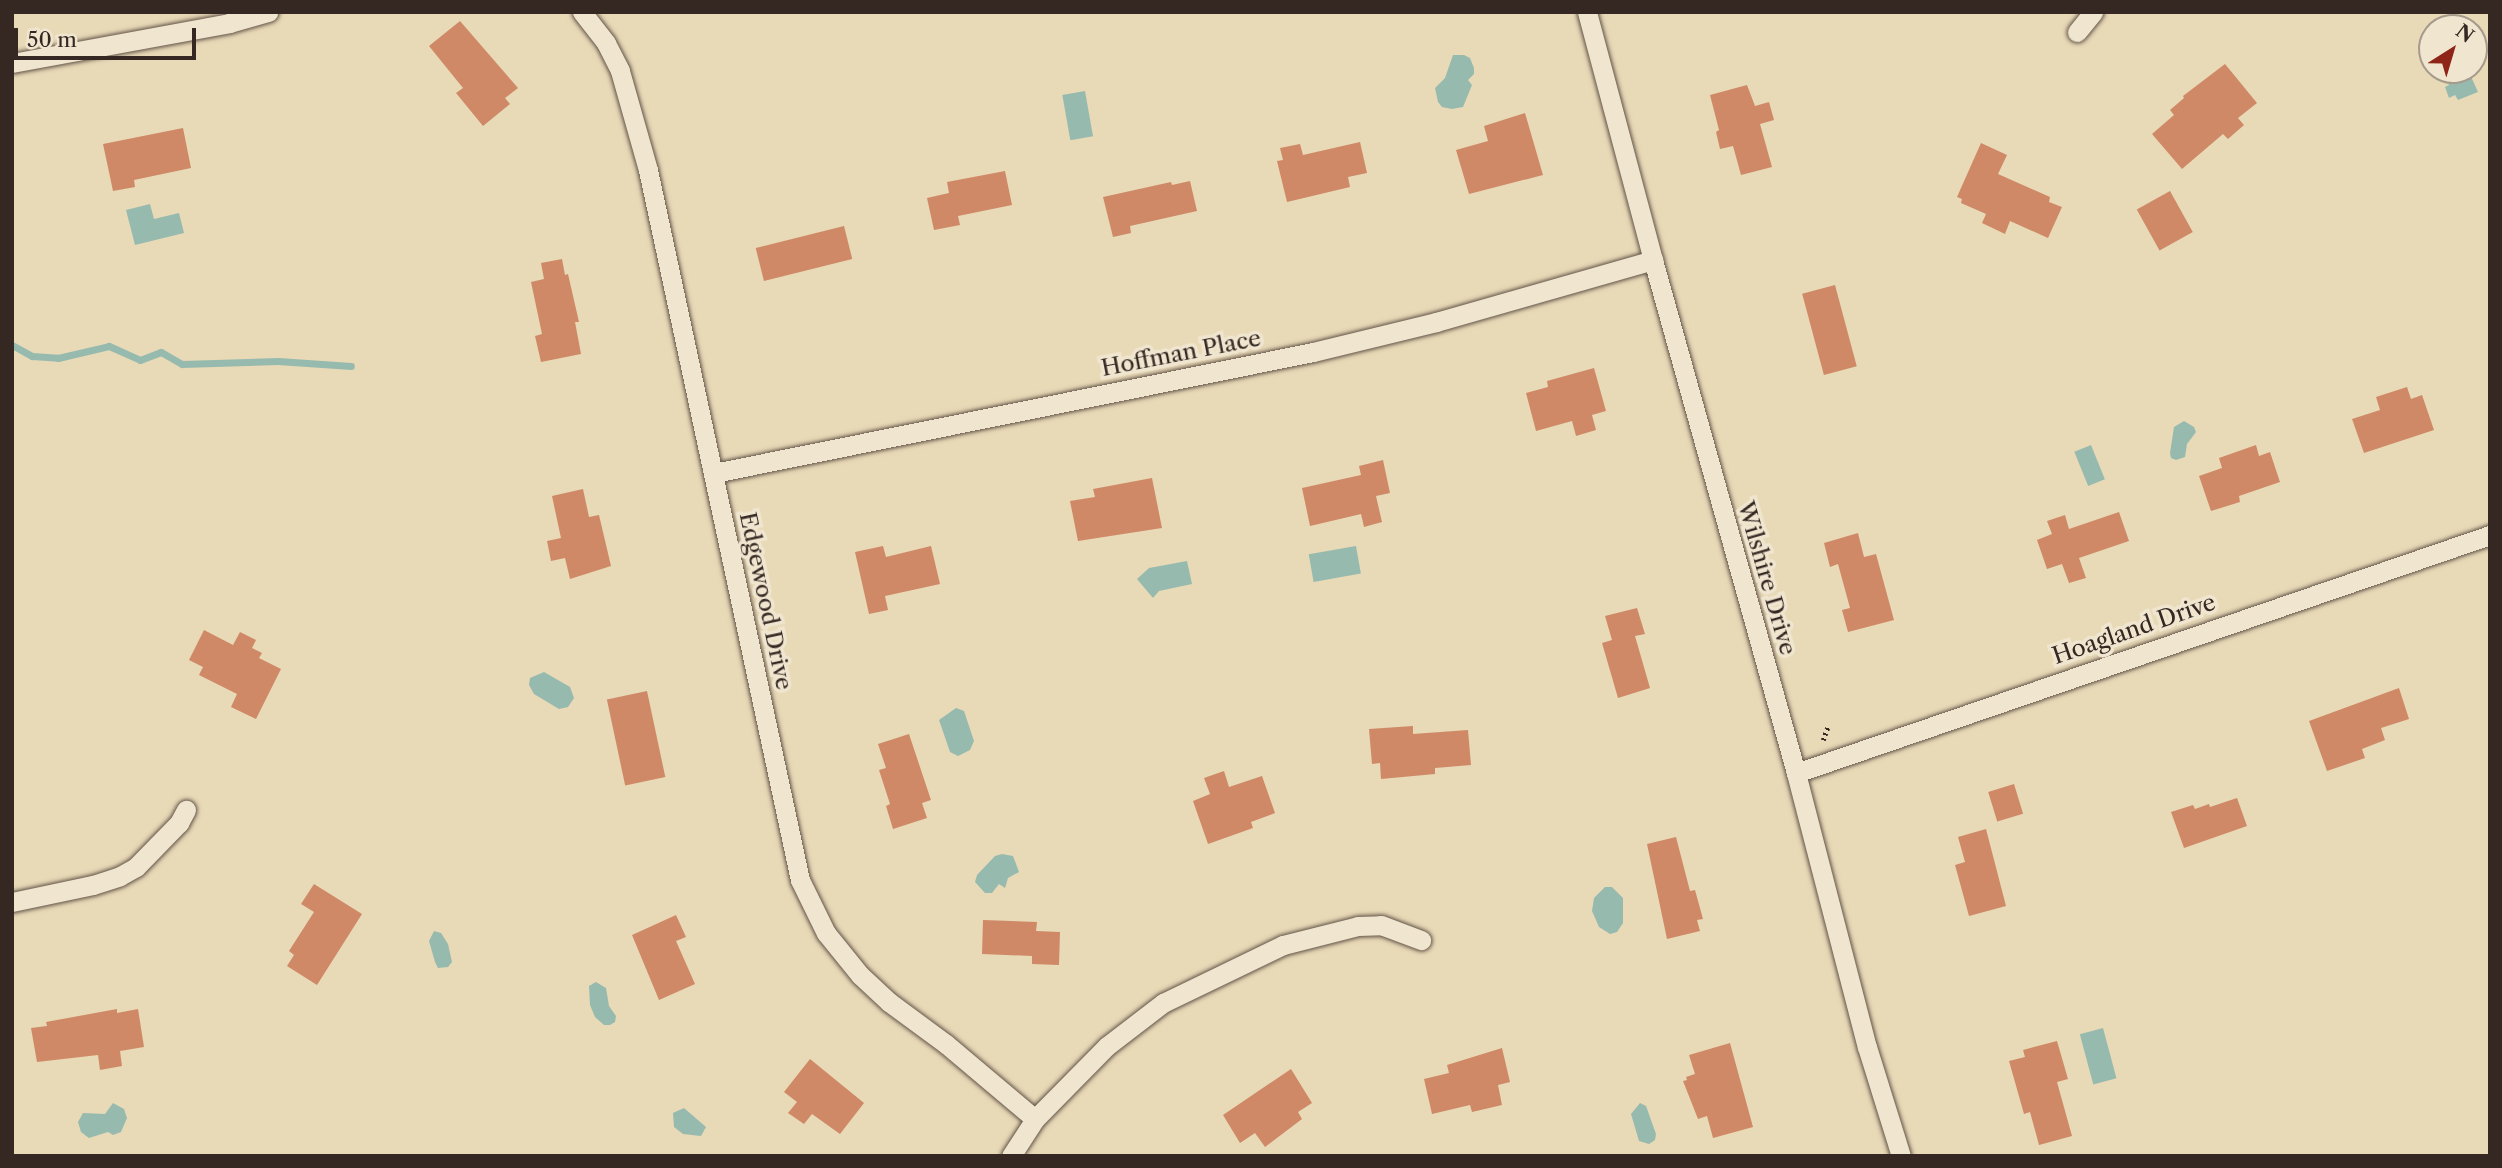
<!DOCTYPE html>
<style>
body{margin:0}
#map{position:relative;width:2502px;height:1168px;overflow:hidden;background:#e8d9b7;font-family:"Libre Caslon Text",serif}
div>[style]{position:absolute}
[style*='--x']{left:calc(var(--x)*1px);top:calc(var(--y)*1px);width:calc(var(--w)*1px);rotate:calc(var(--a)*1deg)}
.water>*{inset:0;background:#97baaf;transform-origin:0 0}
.stream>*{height:7px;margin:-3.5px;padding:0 3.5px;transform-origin:3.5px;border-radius:3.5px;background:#97baaf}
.building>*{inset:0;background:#cf8967;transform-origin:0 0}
.path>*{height:4.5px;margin-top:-2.25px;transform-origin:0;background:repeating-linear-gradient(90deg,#352823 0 2px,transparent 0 5.5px)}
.roads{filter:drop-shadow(0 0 2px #625448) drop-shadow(0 0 2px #625448)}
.street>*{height:19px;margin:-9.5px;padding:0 9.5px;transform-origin:9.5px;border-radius:9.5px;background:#f0e6d0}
span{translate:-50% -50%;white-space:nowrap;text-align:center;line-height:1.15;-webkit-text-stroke:7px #f0e6d0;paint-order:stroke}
.street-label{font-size:23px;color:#352823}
.frame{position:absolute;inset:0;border:14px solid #352823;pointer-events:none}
.north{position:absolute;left:2418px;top:14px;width:70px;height:70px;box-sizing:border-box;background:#f0e6d0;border:2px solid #a59a8b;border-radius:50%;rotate:37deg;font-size:19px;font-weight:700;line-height:28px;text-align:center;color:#352823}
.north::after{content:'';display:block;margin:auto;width:24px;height:32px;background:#8f2418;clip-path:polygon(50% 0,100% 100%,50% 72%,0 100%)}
.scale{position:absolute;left:14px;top:28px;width:182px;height:32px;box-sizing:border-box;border:4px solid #352823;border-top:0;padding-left:9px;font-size:21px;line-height:24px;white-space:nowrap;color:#352823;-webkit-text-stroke:5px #f0e6d0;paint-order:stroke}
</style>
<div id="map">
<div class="water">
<div style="clip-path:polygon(1453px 55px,1464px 55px,1470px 58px,1474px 68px,1474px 74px,1468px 80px,1472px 85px,1463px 107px,1452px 109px,1442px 107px,1438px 102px,1435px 88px,1445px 78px)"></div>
<div style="clip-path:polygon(2443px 70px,2468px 70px,2478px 92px,2458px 100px,2455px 95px,2449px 98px,2445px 87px,2449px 85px)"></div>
<div style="left:1085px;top:91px;width:46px;height:23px;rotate:80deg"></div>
<div style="clip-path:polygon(150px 204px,154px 219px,179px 213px,184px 233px,135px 245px,126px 210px)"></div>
<div style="clip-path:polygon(2184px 421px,2194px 427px,2196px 432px,2187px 444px,2185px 457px,2176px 460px,2171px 458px,2170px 453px,2174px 427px)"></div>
<div style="left:2091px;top:445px;width:37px;height:18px;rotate:68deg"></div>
<div style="left:1356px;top:546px;width:28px;height:48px;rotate:80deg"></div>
<div style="clip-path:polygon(1187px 561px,1192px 584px,1159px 591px,1153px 598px,1137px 579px,1149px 568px)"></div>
<div style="clip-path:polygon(544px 672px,570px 687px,574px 698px,568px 707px,559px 709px,534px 694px,529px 685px,530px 678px)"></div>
<div style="clip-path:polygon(956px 708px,964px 711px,974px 741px,970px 750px,958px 756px,950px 752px,939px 720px)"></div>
<div style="clip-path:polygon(1002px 854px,1013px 856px,1019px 872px,1008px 878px,1005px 888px,999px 884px,992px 893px,985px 893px,975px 882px,977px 875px,995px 856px)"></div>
<div style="clip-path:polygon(1605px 887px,1612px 887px,1623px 898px,1623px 923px,1617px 932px,1610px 934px,1599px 927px,1592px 911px,1594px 898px)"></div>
<div style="clip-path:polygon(434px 931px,441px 933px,448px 944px,452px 962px,448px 967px,438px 968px,435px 962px,429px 941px)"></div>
<div style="clip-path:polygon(596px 982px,606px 988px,609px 1006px,616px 1016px,615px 1022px,610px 1025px,604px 1025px,595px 1017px,590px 1005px,589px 986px)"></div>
<div style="left:2103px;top:1028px;width:52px;height:24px;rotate:75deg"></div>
<div style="clip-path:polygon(113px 1103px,124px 1109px,127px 1118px,121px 1132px,113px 1135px,108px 1132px,89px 1138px,81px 1132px,78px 1122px,83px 1113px,105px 1114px)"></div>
<div style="clip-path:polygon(1640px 1103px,1646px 1106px,1656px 1134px,1655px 1140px,1649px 1144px,1639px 1141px,1631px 1114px)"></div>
<div style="clip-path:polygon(684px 1108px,706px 1127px,701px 1136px,683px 1134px,674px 1127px,673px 1113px)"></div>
</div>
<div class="stream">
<div style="--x:12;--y:345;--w:23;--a:29"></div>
<div style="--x:32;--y:356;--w:26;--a:4"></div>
<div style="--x:58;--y:358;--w:52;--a:-13.2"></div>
<div style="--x:109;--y:346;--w:34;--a:24"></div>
<div style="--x:140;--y:360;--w:22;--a:-21"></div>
<div style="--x:161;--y:352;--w:24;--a:30"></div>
<div style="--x:182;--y:364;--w:96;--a:-1.8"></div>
<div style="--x:278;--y:361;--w:73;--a:3.9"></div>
</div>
<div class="building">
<div style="clip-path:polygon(460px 21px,518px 88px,505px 98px,510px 104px,483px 126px,456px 93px,463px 88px,429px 46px)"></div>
<div style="clip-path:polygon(2225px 64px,2257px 103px,2238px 118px,2244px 125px,2228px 139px,2223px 134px,2182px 169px,2152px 134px,2174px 115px,2170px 110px,2184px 98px,2183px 96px)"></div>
<div style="clip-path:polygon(1747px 85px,1755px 106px,1769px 102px,1774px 120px,1760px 124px,1772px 167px,1741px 175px,1733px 146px,1720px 149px,1716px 132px,1719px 130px,1710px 95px)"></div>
<div style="clip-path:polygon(1525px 113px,1543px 175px,1469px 194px,1456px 150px,1488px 141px,1484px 126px)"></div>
<div style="clip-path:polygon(183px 128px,191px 168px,134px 180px,135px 187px,113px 191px,103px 144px)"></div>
<div style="clip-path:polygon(1360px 142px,1367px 173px,1348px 177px,1350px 187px,1287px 202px,1277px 161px,1283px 160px,1280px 148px,1300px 144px,1303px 155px)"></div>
<div style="clip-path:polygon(1981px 143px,2007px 155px,1998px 174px,2050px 197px,2049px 202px,2062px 207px,2048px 238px,2010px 221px,2005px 234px,1982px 223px,1986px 214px,1961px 203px,1962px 199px,1957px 197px)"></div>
<div style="clip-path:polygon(1005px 171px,1012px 205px,958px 216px,960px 225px,934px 230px,927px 198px,949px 193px,947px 182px)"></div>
<div style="clip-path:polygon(1190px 181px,1197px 211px,1130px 226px,1131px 233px,1113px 237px,1103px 197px,1171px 182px,1172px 185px)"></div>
<div style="left:2170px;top:191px;width:47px;height:38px;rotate:61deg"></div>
<div style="left:844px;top:226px;width:34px;height:91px;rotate:76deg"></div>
<div style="clip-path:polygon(562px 259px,565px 275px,568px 274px,579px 322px,575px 322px,581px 354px,541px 362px,535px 336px,542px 334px,531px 282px,544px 279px,541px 263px)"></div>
<div style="left:1835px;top:285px;width:84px;height:34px;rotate:75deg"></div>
<div style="clip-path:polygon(1594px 368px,1606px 411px,1592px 415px,1596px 430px,1576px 436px,1572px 421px,1536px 431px,1526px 393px,1548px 387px,1547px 381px)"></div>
<div style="clip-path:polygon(2407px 387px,2411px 399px,2422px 395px,2434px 430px,2364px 453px,2352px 419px,2380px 410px,2376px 397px)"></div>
<div style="clip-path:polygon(2256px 445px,2259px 456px,2270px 452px,2280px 482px,2239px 496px,2240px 502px,2211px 511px,2199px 476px,2222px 468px,2219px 458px)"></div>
<div style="clip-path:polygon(1383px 460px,1390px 493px,1376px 496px,1382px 522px,1364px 527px,1361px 514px,1310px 526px,1302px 488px,1361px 475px,1359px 466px)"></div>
<div style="clip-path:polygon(1152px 478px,1162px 528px,1078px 541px,1070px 501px,1095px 497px,1093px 489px)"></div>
<div style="clip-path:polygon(583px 489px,589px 517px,599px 515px,611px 566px,570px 579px,565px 558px,551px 561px,547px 541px,561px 538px,552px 496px)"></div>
<div style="clip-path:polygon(2119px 512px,2129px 541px,2079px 558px,2086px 578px,2069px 583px,2062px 564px,2047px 569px,2037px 540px,2052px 534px,2047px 521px,2065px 515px,2069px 529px)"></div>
<div style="clip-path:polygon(1858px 533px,1864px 557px,1876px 554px,1894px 620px,1848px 632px,1842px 610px,1850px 608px,1838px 564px,1830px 567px,1824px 543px)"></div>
<div style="clip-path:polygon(883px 546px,886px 557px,931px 546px,940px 584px,885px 596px,888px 610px,869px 614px,855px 552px)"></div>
<div style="clip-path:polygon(1637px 608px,1645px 634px,1635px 636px,1650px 688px,1618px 698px,1602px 643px,1612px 640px,1605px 616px)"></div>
<div style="clip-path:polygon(204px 630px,233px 645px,240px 632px,256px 640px,252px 648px,262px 653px,259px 658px,281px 669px,256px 719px,231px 707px,237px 694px,199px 675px,203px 667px,189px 660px)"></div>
<div style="clip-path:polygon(2399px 688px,2409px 719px,2381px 728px,2385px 740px,2362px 749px,2365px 758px,2327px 771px,2309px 721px)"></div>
<div style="left:647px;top:691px;width:88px;height:41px;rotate:78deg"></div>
<div style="clip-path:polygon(1413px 726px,1413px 734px,1468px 730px,1471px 765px,1435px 768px,1435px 774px,1381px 779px,1380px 763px,1372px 764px,1369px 729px)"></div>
<div style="clip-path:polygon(909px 734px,931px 800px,922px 803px,927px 818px,893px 829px,886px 806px,890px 804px,879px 770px,886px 768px,878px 744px)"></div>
<div style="clip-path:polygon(1224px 771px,1229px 787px,1262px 776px,1275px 813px,1251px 822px,1253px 828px,1208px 844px,1193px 801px,1210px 794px,1204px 778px)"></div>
<div style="left:2014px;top:784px;width:31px;height:27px;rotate:73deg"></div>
<div style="clip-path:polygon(2237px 798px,2247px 826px,2184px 848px,2171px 812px,2193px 805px,2195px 809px,2209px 804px,2210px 807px)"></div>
<div style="clip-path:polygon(1986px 829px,2006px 906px,1969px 916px,1955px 865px,1965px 862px,1958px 837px)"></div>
<div style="clip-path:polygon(1676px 837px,1690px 891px,1695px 890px,1703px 919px,1697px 920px,1700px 931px,1667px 939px,1647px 844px)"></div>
<div style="clip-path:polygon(314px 884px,362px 914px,317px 985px,287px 966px,294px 955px,289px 951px,314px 912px,301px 904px)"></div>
<div style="clip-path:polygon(676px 915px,686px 937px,676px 941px,695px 984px,659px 1000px,632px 935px)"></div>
<div style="clip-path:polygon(983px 920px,1037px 922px,1036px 931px,1060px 932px,1059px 965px,1032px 964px,1032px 956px,982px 954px)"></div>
<div style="clip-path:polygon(117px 1009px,117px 1013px,138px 1009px,144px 1047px,120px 1051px,122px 1066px,100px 1070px,98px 1055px,37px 1062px,31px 1028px,47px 1026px,46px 1022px)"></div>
<div style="clip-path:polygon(2057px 1041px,2068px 1079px,2057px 1082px,2072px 1136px,2039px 1145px,2030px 1112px,2024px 1114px,2009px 1061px,2025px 1057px,2023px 1050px)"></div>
<div style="clip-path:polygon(1730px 1043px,1753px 1127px,1713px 1138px,1707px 1116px,1698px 1119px,1683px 1081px,1687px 1080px,1686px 1077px,1695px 1074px,1689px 1055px)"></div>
<div style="clip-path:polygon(1502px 1048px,1510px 1082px,1498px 1085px,1502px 1105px,1472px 1112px,1470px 1105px,1432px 1114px,1424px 1079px,1449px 1073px,1447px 1065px)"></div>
<div style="clip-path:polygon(810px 1059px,864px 1103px,840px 1134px,812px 1114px,804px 1124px,788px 1113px,797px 1102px,784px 1092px)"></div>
<div style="clip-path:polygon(1291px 1069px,1312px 1103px,1298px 1112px,1302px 1119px,1265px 1147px,1255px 1133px,1240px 1143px,1223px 1115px)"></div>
</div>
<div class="path">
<div style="--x:1823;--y:740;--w:15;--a:-70"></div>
</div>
<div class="roads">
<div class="street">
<div style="--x:582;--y:12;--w:39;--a:52"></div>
<div style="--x:606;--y:43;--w:31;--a:63"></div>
<div style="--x:620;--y:71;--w:103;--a:74.2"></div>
<div style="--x:648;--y:170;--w:726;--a:77.92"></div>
<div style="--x:800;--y:880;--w:59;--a:63.9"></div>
<div style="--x:826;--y:933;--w:54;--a:51"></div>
<div style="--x:860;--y:975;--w:40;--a:43"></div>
<div style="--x:889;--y:1002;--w:71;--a:36.4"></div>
<div style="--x:946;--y:1044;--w:116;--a:40.1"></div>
<div style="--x:1587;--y:12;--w:257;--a:75.1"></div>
<div style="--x:1653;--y:260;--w:533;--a:74.42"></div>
<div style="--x:1796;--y:773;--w:283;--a:75.5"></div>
<div style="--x:1867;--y:1047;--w:114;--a:72.7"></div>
<div style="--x:2077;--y:32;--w:26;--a:-51"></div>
<div style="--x:12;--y:63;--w:221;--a:-10.4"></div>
<div style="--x:229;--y:23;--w:41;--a:-15.8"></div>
<div style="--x:714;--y:473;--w:611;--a:-11.42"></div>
<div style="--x:1313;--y:352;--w:127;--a:-13.7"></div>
<div style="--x:1436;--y:322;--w:226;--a:-15.9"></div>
<div style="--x:1796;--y:773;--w:734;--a:-18.93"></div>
<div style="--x:12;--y:902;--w:83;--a:-11.9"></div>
<div style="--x:93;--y:885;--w:28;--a:-18"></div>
<div style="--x:120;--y:876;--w:18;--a:-29"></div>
<div style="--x:136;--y:867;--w:62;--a:-45.7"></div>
<div style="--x:179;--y:823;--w:15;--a:-62"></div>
<div style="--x:1011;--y:1156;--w:44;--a:-57"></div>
<div style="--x:1035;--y:1119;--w:103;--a:-45.4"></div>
<div style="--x:1107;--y:1046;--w:71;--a:-37.5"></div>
<div style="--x:1163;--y:1003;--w:133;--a:-25.8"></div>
<div style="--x:1283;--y:945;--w:77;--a:-14.2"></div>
<div style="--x:1358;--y:926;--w:23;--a:-2"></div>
<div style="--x:1381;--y:925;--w:43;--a:20.6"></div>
</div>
</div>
<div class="street-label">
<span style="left:1181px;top:353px;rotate:-11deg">Hoffman Place</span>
<span style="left:1767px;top:578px;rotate:74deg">Wilshire Drive</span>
<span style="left:766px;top:601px;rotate:78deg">Edgewood Drive</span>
<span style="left:2134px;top:629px;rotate:-19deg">Hoagland Drive</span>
</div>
<div class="frame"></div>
<div class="north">N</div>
<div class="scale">50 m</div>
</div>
